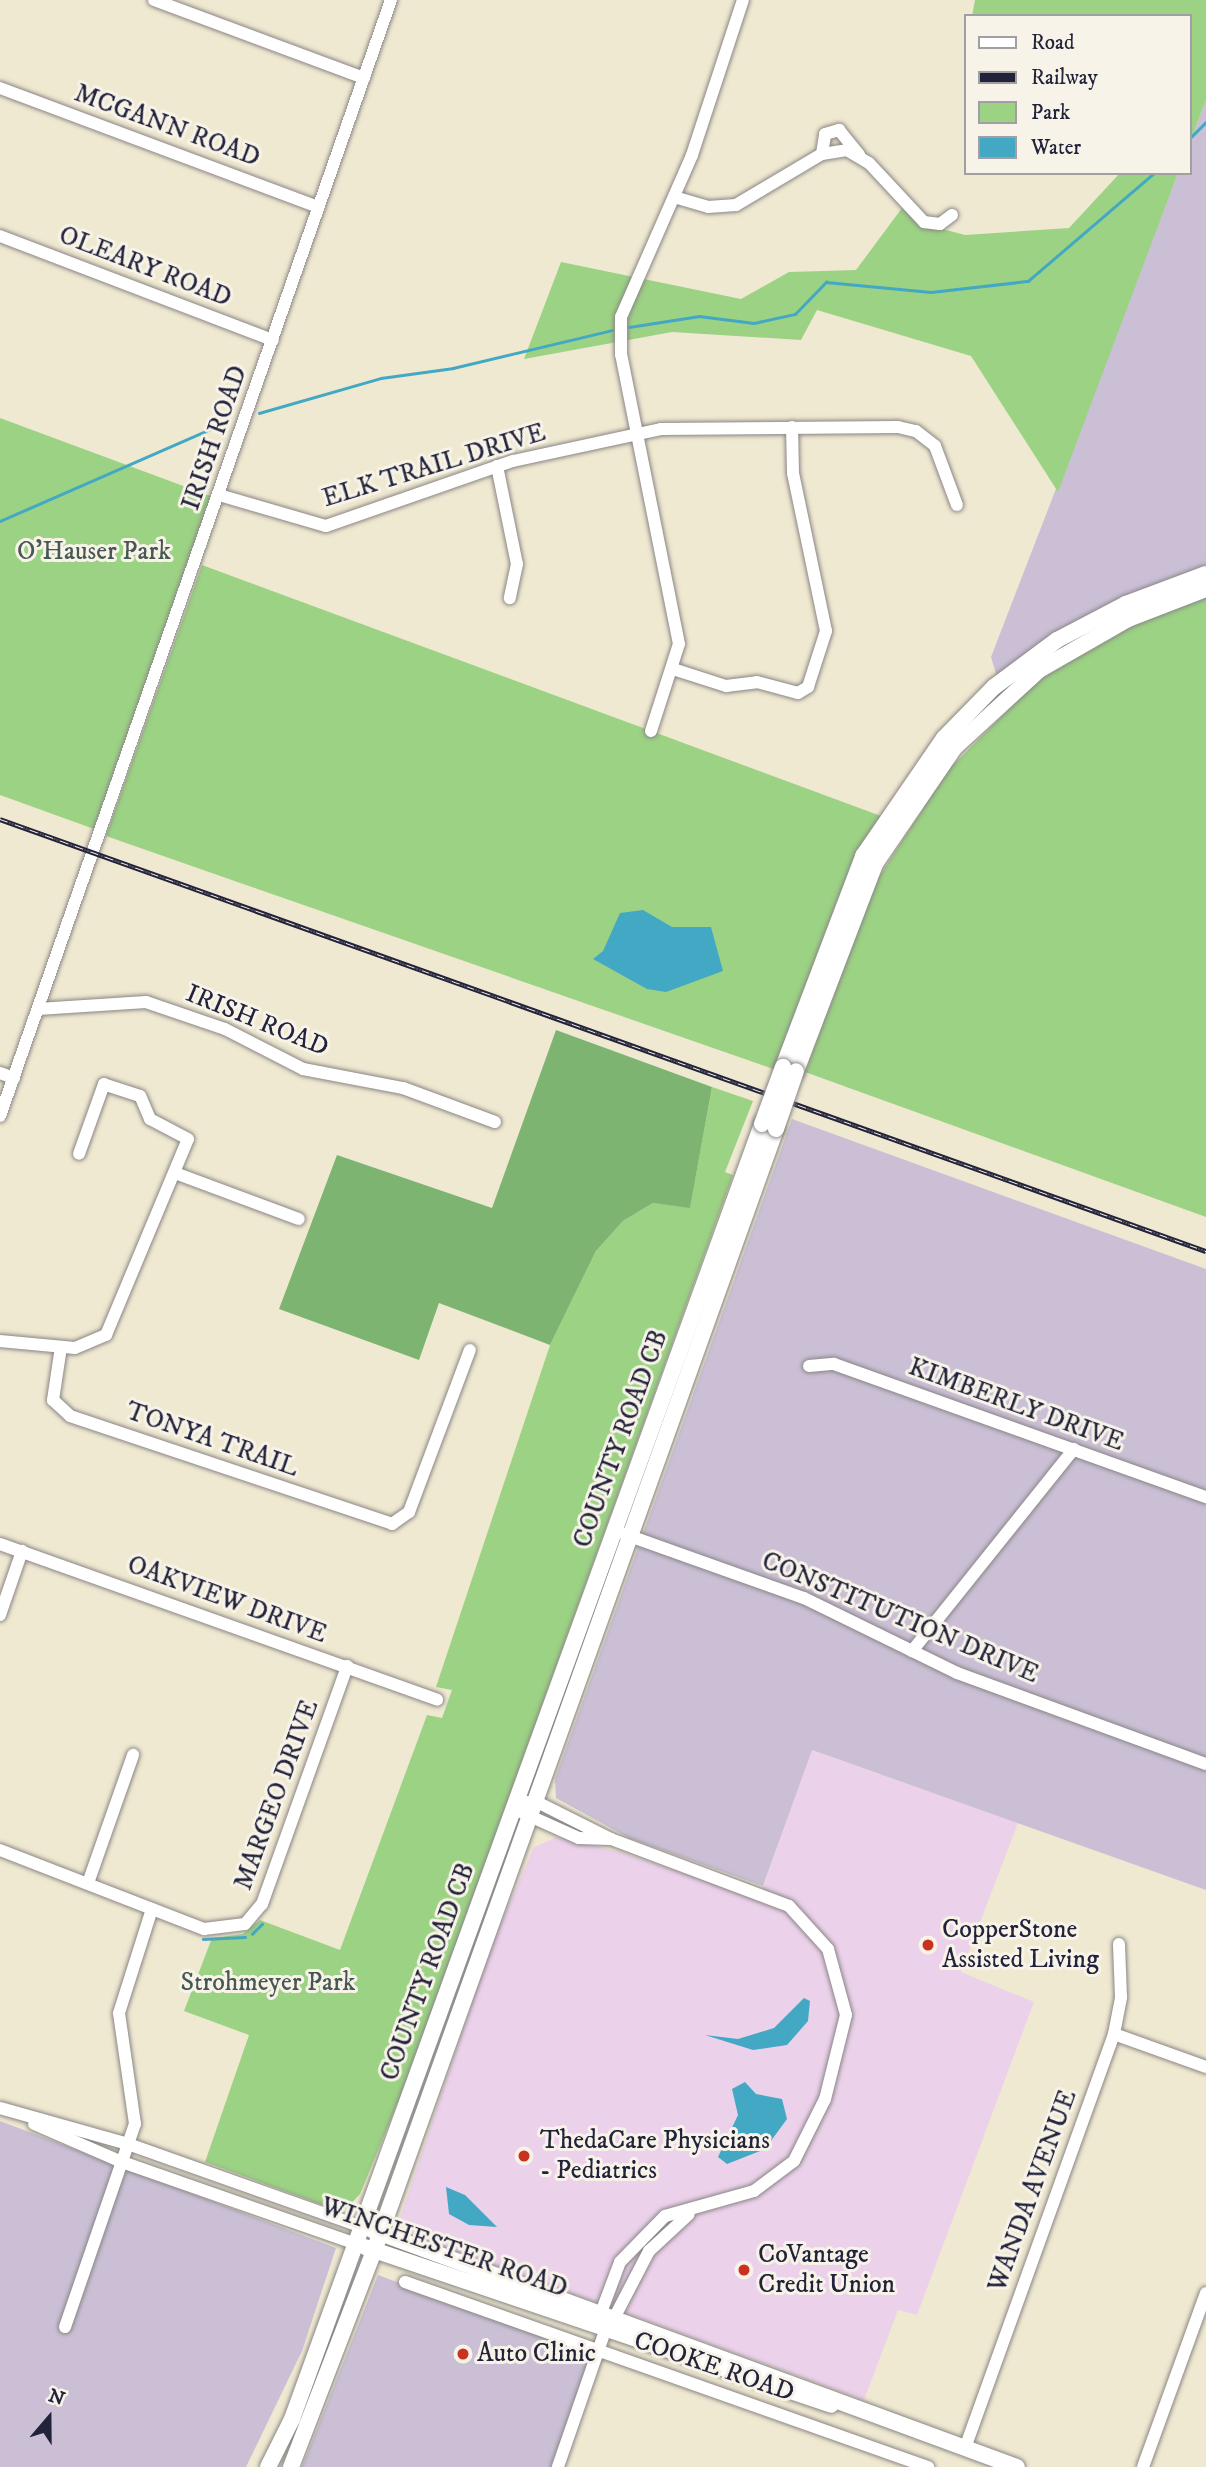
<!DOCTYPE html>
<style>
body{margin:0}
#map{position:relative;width:1206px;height:2467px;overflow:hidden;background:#f0e9d1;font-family:"IM FELL DW Pica",serif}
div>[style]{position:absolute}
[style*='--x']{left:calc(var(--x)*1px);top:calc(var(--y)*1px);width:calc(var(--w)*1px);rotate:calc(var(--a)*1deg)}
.built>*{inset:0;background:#ecd1ea}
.industrial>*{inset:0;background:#cbbfd5}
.green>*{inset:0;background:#9cd284}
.forest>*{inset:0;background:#7db472}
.water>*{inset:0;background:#43a8c3}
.stream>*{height:2.5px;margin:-1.25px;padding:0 1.25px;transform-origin:1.25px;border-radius:1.25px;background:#43a8c3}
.roads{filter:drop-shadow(0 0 2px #898686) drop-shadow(0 0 2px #898686)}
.minor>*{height:12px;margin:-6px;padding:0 6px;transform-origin:6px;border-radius:6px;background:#fff}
.major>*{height:16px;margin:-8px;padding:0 8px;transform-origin:8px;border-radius:8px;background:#fff}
.rail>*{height:5px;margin-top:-2.5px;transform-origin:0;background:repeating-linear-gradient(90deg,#f7f3e8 0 8px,#22223b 0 16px);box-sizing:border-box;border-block:2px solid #22223b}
.bridges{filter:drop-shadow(0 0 2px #898686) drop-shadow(0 0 2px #898686)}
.major-bridge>*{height:16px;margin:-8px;padding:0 8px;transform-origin:8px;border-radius:8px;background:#fff}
.dots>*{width:19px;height:19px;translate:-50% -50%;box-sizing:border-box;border:4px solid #f7f3e8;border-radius:50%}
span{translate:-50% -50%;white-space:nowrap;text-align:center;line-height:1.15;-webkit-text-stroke:6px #f7f3e8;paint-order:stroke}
.street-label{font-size:26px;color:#22223b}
.park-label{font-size:26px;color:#475751}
.poi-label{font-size:26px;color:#22223b}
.left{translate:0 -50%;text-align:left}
.legend{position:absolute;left:964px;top:14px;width:228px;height:161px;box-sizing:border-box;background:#f7f3e8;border:2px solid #a29fa3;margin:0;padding:9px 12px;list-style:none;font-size:21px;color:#22223b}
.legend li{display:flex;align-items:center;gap:14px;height:35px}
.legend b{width:35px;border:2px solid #a29fa3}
.north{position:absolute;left:14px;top:2383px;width:70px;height:70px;-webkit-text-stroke:5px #f7f3e8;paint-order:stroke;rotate:20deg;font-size:19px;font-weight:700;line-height:28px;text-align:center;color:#22223b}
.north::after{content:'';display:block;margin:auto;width:24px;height:32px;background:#22223b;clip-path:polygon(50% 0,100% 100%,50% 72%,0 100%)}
</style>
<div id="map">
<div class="built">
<div style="clip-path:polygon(811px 1750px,1018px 1823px,961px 1972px,1034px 2002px,917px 2315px,898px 2310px,864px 2400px,417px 2237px,400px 2218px,492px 1943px,534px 1847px,557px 1837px,620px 1852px,759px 1899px)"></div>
</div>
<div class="industrial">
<div style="clip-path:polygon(1206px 100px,1206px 567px,1099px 610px,997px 677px,991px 657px,1178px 173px,1190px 173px,1190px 142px)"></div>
<div style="clip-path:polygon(792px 1119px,1206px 1269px,1206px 1890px,812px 1750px,763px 1886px,629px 1838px,556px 1798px,555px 1779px)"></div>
<div style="clip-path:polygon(0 2121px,336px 2248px,302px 2351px,246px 2467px,0 2467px)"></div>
<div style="clip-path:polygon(378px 2275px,584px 2352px,589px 2361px,551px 2467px,302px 2467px)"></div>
</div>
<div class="green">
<div style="clip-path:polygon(975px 0,1206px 0,1206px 100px,1190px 142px,1190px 16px,972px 16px)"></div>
<div style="clip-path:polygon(1120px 173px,1178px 173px,1058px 492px,971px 356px,817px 310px,801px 340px,672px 332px,524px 359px,561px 262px,741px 299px,789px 272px,856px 270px,902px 208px,916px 222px,965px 235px,1069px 228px)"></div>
<div style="clip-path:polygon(0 418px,213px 497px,94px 829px,0 795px)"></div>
<div style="clip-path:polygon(202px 565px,881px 816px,829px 923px,776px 1070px,106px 836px)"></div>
<div style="clip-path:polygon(1206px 594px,1206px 1217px,805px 1072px,873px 886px,948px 770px,1042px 676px,1104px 637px)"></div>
<div style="clip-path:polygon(712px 1087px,753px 1101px,725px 1172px,733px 1175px,408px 2078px,360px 2194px,346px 2209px,331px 2208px,205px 2162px,249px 2035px,184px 2011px,212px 1938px,243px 1934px,260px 1920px,340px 1950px,427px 1715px,442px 1718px,452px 1690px,436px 1687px,550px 1345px,596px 1251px,623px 1221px,653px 1203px,690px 1207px)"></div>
</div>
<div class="forest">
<div style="clip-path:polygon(556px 1030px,712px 1087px,690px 1208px,653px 1203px,623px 1221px,596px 1251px,550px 1345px,439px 1303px,419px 1360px,279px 1309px,337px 1155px,492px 1208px)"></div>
</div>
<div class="water">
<div style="clip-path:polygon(643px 910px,672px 927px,711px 927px,723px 971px,666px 992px,647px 989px,593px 959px,603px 951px,620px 913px)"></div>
<div style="clip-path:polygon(804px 1998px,810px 2001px,808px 2021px,787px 2045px,753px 2050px,705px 2035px,738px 2039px,774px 2028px)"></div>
<div style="clip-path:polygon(745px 2082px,756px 2094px,782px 2099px,787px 2119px,765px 2149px,727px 2164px,718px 2157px,738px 2115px,732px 2089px)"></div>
<div style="clip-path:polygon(446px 2187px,465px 2195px,497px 2227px,469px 2225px,449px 2214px)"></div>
</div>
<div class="stream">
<div style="--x:1190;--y:138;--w:23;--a:-45"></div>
<div style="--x:629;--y:327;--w:71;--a:-8.9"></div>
<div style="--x:699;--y:316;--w:55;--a:7.3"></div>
<div style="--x:754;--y:323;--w:42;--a:-12.4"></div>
<div style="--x:795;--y:314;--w:45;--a:-45.9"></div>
<div style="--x:826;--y:282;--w:105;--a:5.4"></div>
<div style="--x:931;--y:292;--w:98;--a:-6.5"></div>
<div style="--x:1028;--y:281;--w:166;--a:-40.6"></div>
<div style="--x:259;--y:413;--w:127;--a:-16"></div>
<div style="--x:381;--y:378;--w:73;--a:-7.9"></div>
<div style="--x:453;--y:368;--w:163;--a:-13.4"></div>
<div style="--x:0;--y:521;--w:250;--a:-23.6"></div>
<div style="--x:252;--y:1934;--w:14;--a:-45"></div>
<div style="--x:203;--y:1939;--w:42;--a:-2.7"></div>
</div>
<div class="roads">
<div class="minor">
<div style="--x:154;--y:0;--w:224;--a:20.4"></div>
<div style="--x:0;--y:88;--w:340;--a:20.5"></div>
<div style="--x:822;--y:154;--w:20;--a:-81"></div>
<div style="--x:825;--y:134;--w:15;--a:-16"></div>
<div style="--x:839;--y:130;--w:32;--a:51"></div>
<div style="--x:674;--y:197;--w:35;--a:16"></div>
<div style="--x:708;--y:207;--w:28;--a:-4"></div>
<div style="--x:736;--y:205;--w:100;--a:-30.7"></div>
<div style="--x:822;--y:154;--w:25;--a:-9"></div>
<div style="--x:847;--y:150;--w:26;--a:31"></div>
<div style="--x:869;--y:163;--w:81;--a:47"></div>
<div style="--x:924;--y:222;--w:16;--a:7"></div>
<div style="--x:940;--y:224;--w:15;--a:-37"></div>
<div style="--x:0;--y:236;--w:292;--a:20.9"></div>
<div style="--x:497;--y:466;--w:100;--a:78.5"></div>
<div style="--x:517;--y:564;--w:35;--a:102"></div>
<div style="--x:219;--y:495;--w:111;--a:16.2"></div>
<div style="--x:326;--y:526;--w:198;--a:-19.2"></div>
<div style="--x:513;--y:461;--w:151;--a:-12.2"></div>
<div style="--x:661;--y:429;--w:237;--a:-0.5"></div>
<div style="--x:898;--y:427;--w:18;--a:13"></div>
<div style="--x:916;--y:431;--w:24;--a:38"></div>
<div style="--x:935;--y:446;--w:63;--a:69.6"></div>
<div style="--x:673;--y:669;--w:56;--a:17.8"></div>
<div style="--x:726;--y:686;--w:31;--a:-7"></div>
<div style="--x:757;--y:682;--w:42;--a:15"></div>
<div style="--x:798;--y:693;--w:12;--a:-31"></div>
<div style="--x:808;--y:687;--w:59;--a:-72.2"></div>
<div style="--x:826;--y:631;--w:161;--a:-101.8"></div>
<div style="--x:793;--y:473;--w:46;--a:-91.2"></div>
<div style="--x:651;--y:731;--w:91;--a:-72.2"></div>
<div style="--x:679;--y:644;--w:295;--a:-101.3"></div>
<div style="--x:621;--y:355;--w:38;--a:-90"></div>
<div style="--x:621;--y:317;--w:177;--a:-66.3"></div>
<div style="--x:692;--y:155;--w:163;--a:-71.8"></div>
<div style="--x:38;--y:1009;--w:108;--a:-3.7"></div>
<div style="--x:146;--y:1002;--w:83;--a:18.9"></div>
<div style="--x:225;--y:1029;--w:88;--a:27.1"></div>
<div style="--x:303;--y:1069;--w:102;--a:10.8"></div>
<div style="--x:403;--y:1088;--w:98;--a:20.3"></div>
<div style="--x:0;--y:1073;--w:15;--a:20"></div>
<div style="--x:0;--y:1116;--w:1183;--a:-70.69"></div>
<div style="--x:175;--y:1173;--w:132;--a:20.4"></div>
<div style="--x:0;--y:1341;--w:75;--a:5.3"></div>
<div style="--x:75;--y:1348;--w:34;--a:-23"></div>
<div style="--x:106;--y:1335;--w:212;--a:-67.3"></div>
<div style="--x:188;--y:1139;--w:43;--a:-152.2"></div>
<div style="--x:150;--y:1119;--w:25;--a:-113"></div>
<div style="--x:140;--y:1096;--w:38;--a:-162"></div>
<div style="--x:104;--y:1084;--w:74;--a:109.7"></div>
<div style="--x:61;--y:1347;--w:54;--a:98.6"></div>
<div style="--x:53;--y:1400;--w:23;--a:43"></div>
<div style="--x:70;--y:1416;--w:340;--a:18.5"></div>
<div style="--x:392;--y:1524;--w:21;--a:-35"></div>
<div style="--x:409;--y:1512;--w:173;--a:-69.4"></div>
<div style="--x:809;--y:1366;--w:25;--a:-5"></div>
<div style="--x:834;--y:1364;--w:395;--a:19.7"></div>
<div style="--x:624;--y:1534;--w:191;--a:19.6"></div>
<div style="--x:804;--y:1598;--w:170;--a:26.1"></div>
<div style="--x:957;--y:1673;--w:265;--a:20.1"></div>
<div style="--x:0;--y:1544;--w:464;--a:19.6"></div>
<div style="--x:0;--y:1615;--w:68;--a:-71"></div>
<div style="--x:912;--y:1651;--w:259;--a:-51.3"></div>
<div style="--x:514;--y:1804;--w:21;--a:-8"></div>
<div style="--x:535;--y:1801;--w:85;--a:26.6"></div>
<div style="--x:611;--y:1839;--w:190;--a:20.6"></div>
<div style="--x:789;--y:1906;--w:58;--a:47.8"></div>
<div style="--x:828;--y:1949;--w:68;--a:74.7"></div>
<div style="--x:846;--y:2015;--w:87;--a:104"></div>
<div style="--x:825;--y:2099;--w:69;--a:116.6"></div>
<div style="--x:794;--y:2161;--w:50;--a:143.1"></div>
<div style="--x:754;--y:2191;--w:92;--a:164.3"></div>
<div style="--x:665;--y:2216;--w:64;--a:134.4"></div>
<div style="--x:620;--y:2262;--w:51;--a:110.6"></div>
<div style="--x:602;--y:2310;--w:21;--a:82"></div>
<div style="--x:605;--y:2331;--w:144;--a:109.1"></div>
<div style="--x:523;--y:1813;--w:61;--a:24.1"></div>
<div style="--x:579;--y:1838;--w:32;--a:2"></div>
<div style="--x:0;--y:1850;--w:219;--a:21.2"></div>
<div style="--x:204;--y:1929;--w:41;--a:-7"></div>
<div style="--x:245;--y:1924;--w:26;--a:-50"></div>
<div style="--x:262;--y:1904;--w:253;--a:-70.3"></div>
<div style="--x:88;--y:1883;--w:136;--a:-70.6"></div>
<div style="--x:1114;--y:2034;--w:98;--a:19.7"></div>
<div style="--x:0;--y:2108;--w:133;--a:15.7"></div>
<div style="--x:128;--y:2144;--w:248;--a:19.5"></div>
<div style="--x:34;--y:2124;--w:96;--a:23.4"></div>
<div style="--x:122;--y:2162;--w:248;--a:19.3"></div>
<div style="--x:405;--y:2282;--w:555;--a:19.48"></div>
<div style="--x:610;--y:2326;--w:85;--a:-62.5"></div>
<div style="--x:649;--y:2251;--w:54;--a:-42.8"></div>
<div style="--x:65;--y:2327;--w:215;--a:-71"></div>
<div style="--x:135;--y:2124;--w:112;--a:-98.2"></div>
<div style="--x:119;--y:2013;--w:109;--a:-72.4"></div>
<div style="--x:965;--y:2448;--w:440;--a:-70.2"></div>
<div style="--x:1114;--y:2034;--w:38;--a:-79"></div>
<div style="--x:1121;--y:1997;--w:53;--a:-92.2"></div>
<div style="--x:1143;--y:2467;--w:185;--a:-70.1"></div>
</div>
<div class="major">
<div style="--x:783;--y:1067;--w:226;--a:-69.2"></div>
<div style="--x:863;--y:856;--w:143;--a:-55.5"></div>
<div style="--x:944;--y:738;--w:71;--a:-45.6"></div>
<div style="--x:994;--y:687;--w:79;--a:-36.7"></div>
<div style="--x:1057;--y:640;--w:78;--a:-27.6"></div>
<div style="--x:1126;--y:604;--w:85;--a:-20.6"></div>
<div style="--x:796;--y:1071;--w:222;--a:-69.1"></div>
<div style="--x:875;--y:864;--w:140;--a:-55.7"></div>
<div style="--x:954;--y:748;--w:115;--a:-42.5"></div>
<div style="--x:1039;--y:670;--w:103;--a:-29.8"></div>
<div style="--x:1128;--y:619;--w:84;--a:-21"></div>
<div style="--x:372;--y:2230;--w:687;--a:20.18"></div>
<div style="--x:365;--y:2247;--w:492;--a:18.7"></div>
<div style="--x:268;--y:2467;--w:54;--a:-63.4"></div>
<div style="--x:292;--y:2419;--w:1378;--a:-70.05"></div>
<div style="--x:291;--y:2467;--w:231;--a:-69"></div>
<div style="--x:374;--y:2251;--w:1192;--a:-70.29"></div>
</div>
</div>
<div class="rail">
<div style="--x:0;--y:819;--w:1281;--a:19.71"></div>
</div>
<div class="bridges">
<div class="major-bridge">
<div style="--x:762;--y:1124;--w:61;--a:-69.8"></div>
<div style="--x:776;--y:1129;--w:61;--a:-71"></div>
</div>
</div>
<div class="dots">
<div style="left:928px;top:1945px;background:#c8321e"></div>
<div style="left:524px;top:2156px;background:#c8321e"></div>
<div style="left:744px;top:2270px;background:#c8321e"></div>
<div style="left:463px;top:2354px;background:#c8321e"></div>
</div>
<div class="street-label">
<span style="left:167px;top:126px;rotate:20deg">MCGANN ROAD</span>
<span style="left:145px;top:267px;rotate:21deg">OLEARY ROAD</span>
<span style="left:215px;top:438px;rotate:-71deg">IRISH ROAD</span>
<span style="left:434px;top:466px;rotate:-17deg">ELK TRAIL DRIVE</span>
<span style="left:257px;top:1021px;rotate:22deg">IRISH ROAD</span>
<span style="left:1016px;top:1405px;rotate:20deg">KIMBERLY DRIVE</span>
<span style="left:621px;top:1439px;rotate:-70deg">COUNTY ROAD CB</span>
<span style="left:212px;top:1440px;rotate:19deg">TONYA TRAIL</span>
<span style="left:227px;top:1600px;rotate:20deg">OAKVIEW DRIVE</span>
<span style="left:900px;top:1618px;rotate:23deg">CONSTITUTION DRIVE</span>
<span style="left:277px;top:1795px;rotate:-70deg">MARGEO DRIVE</span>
<span style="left:428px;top:1972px;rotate:-70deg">COUNTY ROAD CB</span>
<span style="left:1033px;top:2191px;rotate:-70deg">WANDA AVENUE</span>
<span style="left:444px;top:2248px;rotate:19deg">WINCHESTER ROAD</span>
<span style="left:714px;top:2367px;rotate:19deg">COOKE ROAD</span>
</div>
<div class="park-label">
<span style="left:94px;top:552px">O'Hauser Park</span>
<span style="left:268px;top:1983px">Strohmeyer Park</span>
</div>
<div class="poi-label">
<span class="left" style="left:942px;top:1945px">CopperStone<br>Assisted Living</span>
<span class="left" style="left:540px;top:2156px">ThedaCare Physicians<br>- Pediatrics</span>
<span class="left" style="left:758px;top:2270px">CoVantage<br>Credit Union</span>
<span class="left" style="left:477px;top:2354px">Auto Clinic</span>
</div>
<ul class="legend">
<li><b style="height:9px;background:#fff"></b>Road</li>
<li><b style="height:9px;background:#22223b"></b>Railway</li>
<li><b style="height:19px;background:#9cd284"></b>Park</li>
<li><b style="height:19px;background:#43a8c3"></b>Water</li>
</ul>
<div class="north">N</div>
</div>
